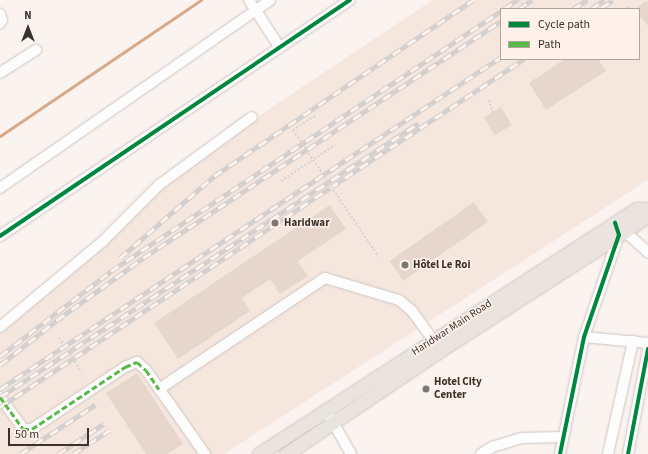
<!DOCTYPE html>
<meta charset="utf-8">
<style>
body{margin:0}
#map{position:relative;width:648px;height:454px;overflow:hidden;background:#faf3ef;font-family:"Source Sans 3",sans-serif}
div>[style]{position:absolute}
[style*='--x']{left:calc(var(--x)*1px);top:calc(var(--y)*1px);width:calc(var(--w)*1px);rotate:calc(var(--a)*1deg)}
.built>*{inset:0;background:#f6e7de}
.stream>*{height:3px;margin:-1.5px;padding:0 1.5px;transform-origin:1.5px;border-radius:1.5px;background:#d8aa8a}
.building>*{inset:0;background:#e6d6cb;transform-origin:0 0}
.path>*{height:2px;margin-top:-1px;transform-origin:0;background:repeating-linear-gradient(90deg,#d8d4d2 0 2px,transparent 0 4px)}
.roads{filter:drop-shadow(0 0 1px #cdc5c0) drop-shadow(0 0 1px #cdc5c0)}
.minor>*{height:10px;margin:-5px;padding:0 5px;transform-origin:5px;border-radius:5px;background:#fefdfd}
.major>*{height:13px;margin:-6.5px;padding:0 6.5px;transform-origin:6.5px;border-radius:6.5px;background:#eae4df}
.rail>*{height:4.5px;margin-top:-2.25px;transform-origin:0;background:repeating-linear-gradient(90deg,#fef2eb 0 9px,#d2cfce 0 18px);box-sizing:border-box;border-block:1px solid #d2cfce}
.path-bridge>*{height:2px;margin-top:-1px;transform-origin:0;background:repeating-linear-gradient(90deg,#d8d4d2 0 2px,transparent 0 4px)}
.quiet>*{height:3px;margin-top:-1.5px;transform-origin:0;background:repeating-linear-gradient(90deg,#58b947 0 6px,transparent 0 9px)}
.cycleway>*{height:4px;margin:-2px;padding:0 2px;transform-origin:2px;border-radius:2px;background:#00873e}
.dots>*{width:11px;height:11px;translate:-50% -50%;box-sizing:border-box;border:2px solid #fef2eb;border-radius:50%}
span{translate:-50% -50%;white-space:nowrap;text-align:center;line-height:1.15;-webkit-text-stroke:3px #fef2eb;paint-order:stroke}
.poi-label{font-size:11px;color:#3c322b;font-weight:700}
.left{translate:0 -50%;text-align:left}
.street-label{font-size:11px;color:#3c322b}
.legend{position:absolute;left:500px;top:8px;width:140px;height:52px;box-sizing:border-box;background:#fef2eb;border:1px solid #b0a59e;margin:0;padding:5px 7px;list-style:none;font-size:12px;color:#3c322b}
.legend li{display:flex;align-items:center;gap:8px;height:20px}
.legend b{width:20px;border:1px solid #b0a59e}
.north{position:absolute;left:8px;top:8px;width:40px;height:40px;-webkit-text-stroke:3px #fef2eb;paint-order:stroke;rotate:0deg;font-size:11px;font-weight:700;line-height:16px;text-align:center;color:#3c322b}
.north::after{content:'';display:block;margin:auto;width:14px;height:18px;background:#3c322b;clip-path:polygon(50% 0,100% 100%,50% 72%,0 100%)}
.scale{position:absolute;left:8px;top:428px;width:81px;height:18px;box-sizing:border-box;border:2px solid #3c322b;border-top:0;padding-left:5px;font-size:12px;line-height:14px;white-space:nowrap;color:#3c322b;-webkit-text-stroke:3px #fef2eb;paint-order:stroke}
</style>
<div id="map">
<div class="built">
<div style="clip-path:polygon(evenodd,433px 0,648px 0,648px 180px,224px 454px,0 454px,0 330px,113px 236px,175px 177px,269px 109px,433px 0,501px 9px,639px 9px,639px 59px,501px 59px,501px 9px)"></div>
</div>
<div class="stream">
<div style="--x:0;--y:136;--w:243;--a:-34.1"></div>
</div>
<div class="building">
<div style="clip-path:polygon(646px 1px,648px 3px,648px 26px,639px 14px,639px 9px,635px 9px)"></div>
<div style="clip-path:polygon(565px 59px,598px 59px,606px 71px,546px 110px,529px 83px)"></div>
<div style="left:501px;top:107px;width:21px;height:20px;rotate:59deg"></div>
<div style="left:474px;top:202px;width:24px;height:103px;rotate:55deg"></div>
<div style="clip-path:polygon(330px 205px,346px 229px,298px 261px,308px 276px,280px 294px,270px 279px,242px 298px,250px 311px,178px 359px,154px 323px)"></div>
<div style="clip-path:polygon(137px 373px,183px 444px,167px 454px,146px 454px,106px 393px)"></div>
</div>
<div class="path">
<div style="--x:628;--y:7;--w:3;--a:45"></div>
<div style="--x:639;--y:17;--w:2;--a:0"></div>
<div style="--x:489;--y:100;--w:13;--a:72"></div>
<div style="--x:293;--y:130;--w:27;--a:-33"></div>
<div style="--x:281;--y:181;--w:65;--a:-33.7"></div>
</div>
<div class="roads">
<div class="minor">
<div style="--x:249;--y:0;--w:57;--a:57.1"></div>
<div style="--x:0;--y:14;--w:6;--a:72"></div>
<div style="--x:2;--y:20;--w:4;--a:124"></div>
<div style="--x:0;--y:73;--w:43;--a:-32.6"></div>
<div style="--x:0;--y:188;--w:329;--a:-34.8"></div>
<div style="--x:620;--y:227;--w:38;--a:42"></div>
<div style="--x:0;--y:236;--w:422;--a:-34"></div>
<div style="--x:0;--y:327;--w:133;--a:-39.8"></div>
<div style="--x:102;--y:242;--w:81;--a:-45"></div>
<div style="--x:159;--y:185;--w:115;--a:-36.2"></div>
<div style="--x:584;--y:337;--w:64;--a:5.4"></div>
<div style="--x:159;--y:389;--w:200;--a:-33.8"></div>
<div style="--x:325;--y:278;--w:77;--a:16.6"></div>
<div style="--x:399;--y:300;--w:17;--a:40"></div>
<div style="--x:412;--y:311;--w:36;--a:54"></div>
<div style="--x:0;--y:397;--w:39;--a:54"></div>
<div style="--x:23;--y:429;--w:9;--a:0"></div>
<div style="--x:32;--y:429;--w:112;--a:-33.7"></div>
<div style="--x:125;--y:367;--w:13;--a:-23"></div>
<div style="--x:137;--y:362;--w:12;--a:42"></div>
<div style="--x:146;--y:370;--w:103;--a:54.9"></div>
<div style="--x:330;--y:417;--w:43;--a:60.4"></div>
<div style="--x:481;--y:454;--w:13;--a:-32"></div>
<div style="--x:492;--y:447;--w:31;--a:-17"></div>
<div style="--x:522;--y:438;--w:41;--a:-1.4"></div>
<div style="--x:560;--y:454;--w:119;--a:-78.4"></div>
<div style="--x:584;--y:337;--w:108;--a:-71.1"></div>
<div style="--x:619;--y:235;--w:3;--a:-108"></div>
<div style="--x:608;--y:454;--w:116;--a:-77.5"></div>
<div style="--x:628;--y:454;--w:107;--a:-79.2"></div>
</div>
<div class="major">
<div style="--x:259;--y:454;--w:450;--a:-33"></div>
<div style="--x:636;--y:209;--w:12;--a:0"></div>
<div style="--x:286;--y:454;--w:184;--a:-33.9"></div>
<div style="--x:439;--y:351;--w:221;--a:-32.8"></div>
<div style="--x:625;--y:231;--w:23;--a:-34"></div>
<div style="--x:644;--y:218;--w:10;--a:-66"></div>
</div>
</div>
<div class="rail">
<div style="--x:601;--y:8;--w:14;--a:-34"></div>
<div style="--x:504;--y:9;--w:16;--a:-35"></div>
<div style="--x:519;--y:9;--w:16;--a:-35"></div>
<div style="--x:573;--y:9;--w:17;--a:-33"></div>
<div style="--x:591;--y:9;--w:16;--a:-35"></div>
<div style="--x:120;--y:258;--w:125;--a:-41.1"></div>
<div style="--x:214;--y:176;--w:313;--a:-34.2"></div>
<div style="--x:0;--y:356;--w:140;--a:-37.4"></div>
<div style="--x:111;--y:271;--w:469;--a:-33.7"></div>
<div style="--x:0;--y:365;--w:73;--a:-38.3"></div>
<div style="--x:57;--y:320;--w:106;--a:-35.8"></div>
<div style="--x:143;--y:258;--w:429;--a:-33.5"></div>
<div style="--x:0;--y:389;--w:601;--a:-33.53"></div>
<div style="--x:0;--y:397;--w:500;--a:-33.2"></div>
<div style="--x:0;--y:407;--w:629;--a:-33.59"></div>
<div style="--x:20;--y:454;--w:90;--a:-33.2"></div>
<div style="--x:58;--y:454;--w:56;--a:-33.4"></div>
<div style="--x:73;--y:454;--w:44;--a:-33"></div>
</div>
<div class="path-bridge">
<div style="--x:519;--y:0;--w:11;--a:52"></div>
<div style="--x:293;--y:130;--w:152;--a:56"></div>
<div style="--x:59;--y:338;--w:41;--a:55.9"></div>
</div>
<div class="quiet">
<div style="--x:0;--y:397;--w:39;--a:54"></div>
<div style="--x:23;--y:429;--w:9;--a:0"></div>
<div style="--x:32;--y:429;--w:112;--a:-33.7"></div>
<div style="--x:125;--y:367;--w:13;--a:-23"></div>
<div style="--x:137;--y:362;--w:12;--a:42"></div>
<div style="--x:146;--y:370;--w:23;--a:56"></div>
</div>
<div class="cycleway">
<div style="--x:0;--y:236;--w:422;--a:-34"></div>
<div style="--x:560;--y:454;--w:119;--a:-78.4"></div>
<div style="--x:584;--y:337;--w:108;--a:-71.1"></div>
<div style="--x:619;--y:235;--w:13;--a:-108"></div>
<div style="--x:628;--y:454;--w:107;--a:-79.2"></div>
</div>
<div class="dots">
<div style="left:275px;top:223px;background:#7e7670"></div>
<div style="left:405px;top:265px;background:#7e7670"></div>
<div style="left:426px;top:389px;background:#7e7670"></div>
</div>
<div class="poi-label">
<span class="left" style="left:284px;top:223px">Haridwar</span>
<span class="left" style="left:413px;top:265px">Hôtel Le Roi</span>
<span class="left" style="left:434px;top:389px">Hotel City<br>Center</span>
</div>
<div class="street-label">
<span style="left:452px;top:328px;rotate:-33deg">Haridwar Main Road</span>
</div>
<ul class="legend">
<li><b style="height:5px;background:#00873e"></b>Cycle path</li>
<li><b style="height:5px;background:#58b947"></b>Path</li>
</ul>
<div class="north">N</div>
<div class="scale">50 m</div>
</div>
